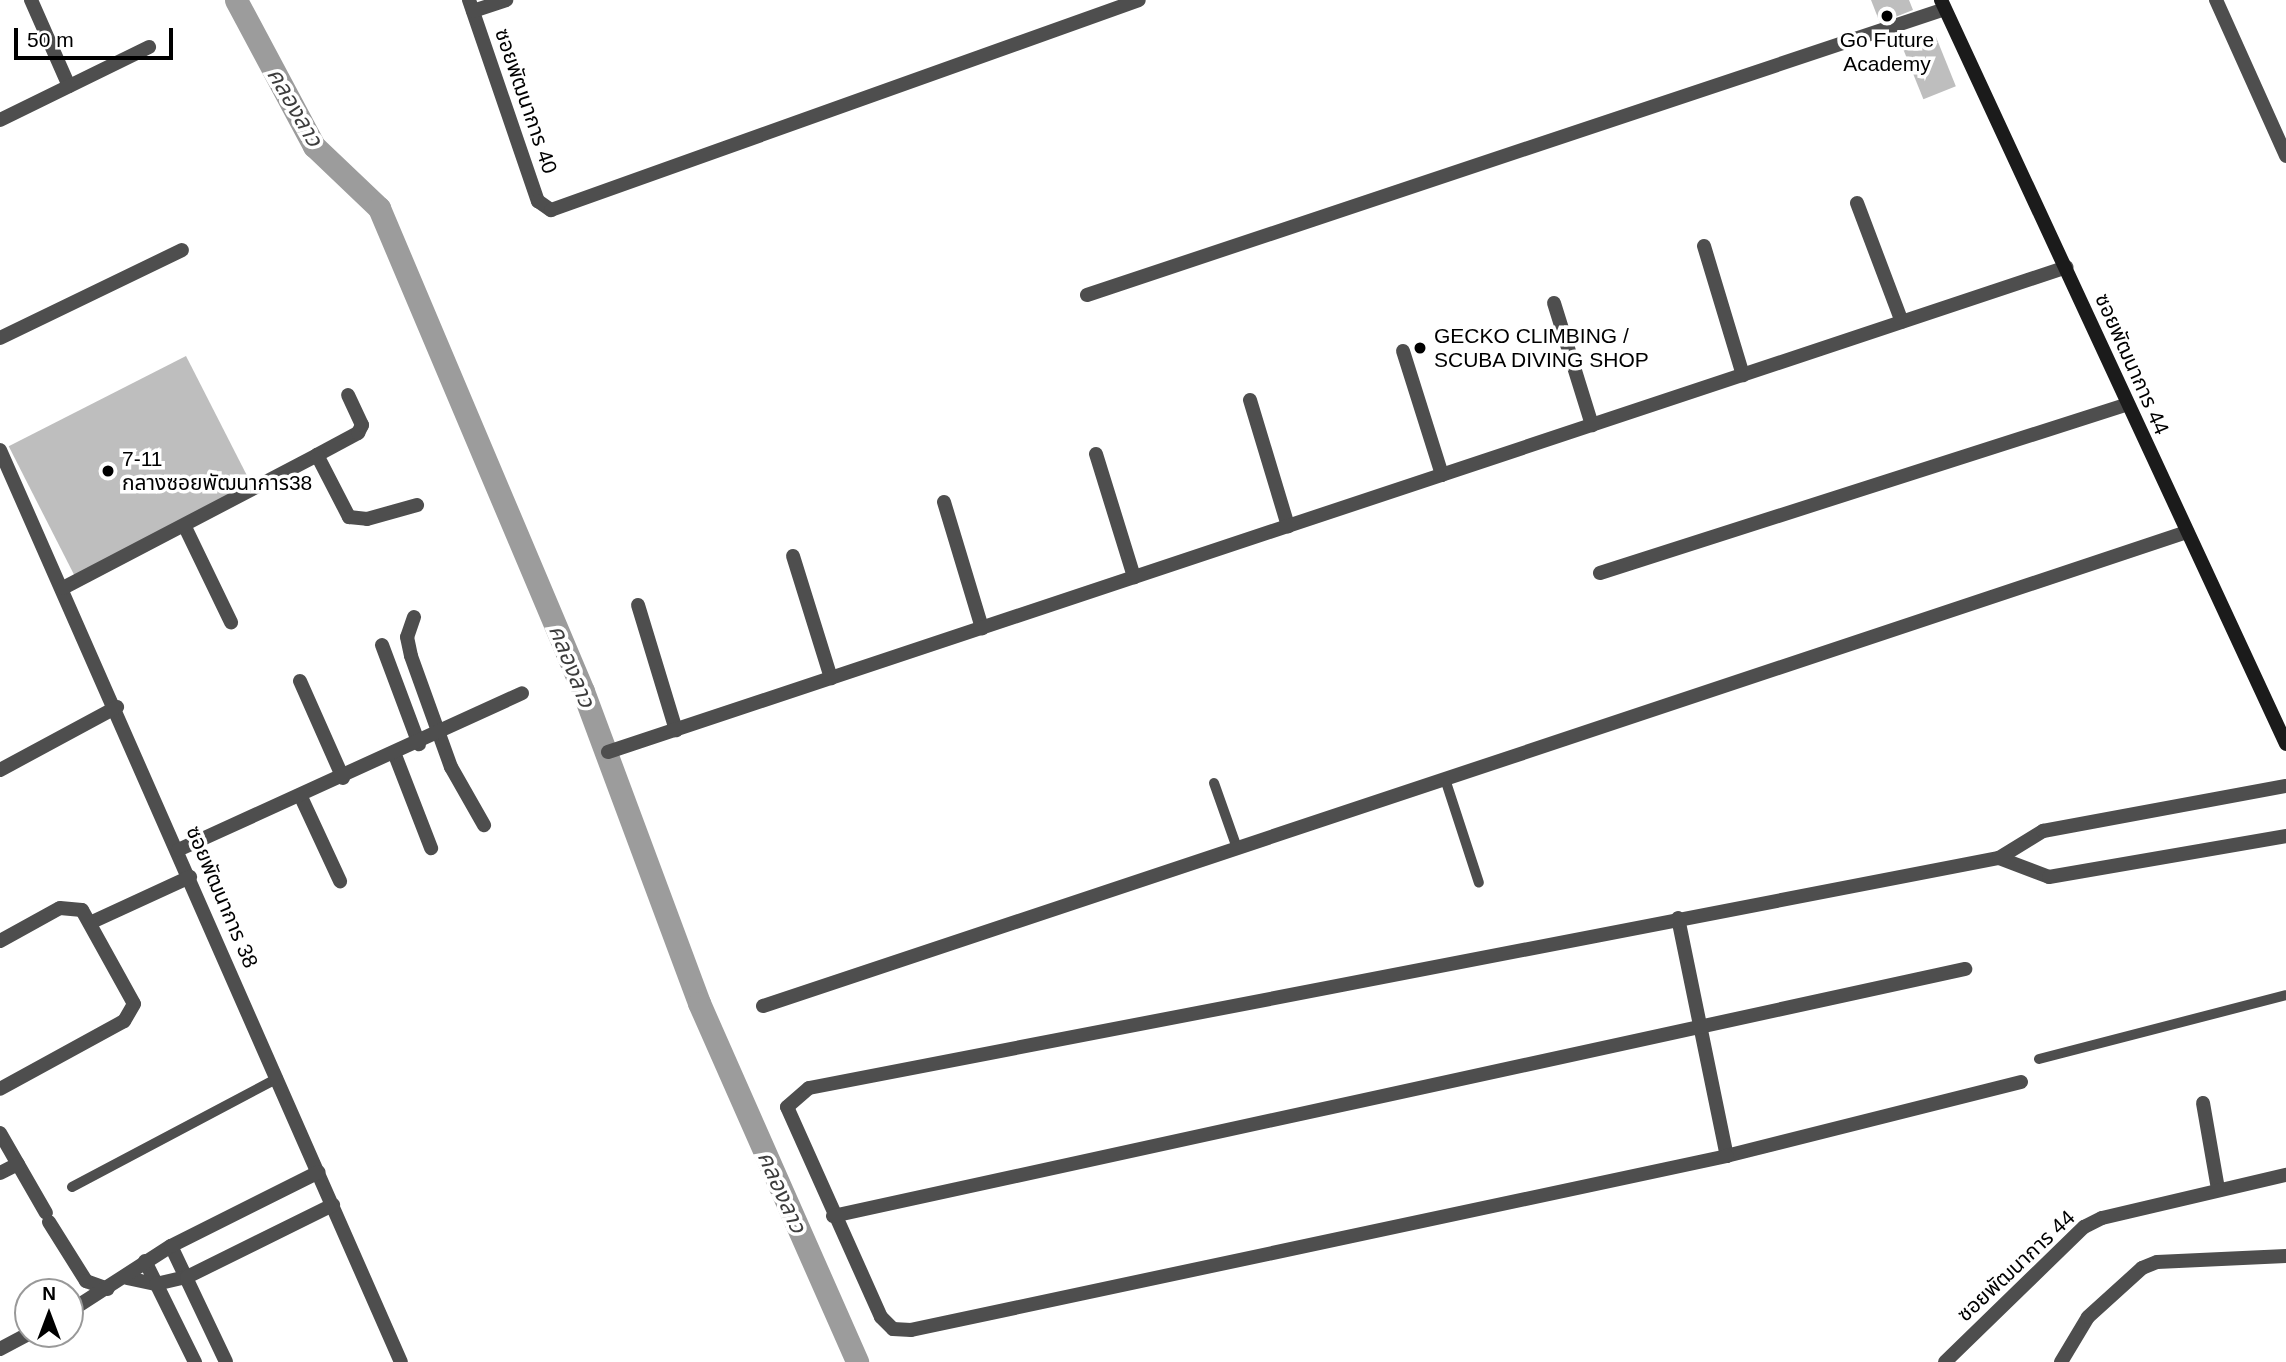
<!DOCTYPE html>
<meta charset="utf-8">
<style>
body{margin:0}
#map{position:relative;width:2286px;height:1362px;overflow:hidden;background:#fff;font-family:Helvetica,"Noto Sans Thai",sans-serif}
div>[style]{position:absolute}
[style*='--x']{left:calc(var(--x)*1px);top:calc(var(--y)*1px);width:calc(var(--w)*1px);rotate:calc(var(--a)*1deg)}
.canal>*{height:23px;margin:-11.5px;padding:0 11.5px;transform-origin:11.5px;border-radius:11.5px;background:#9c9c9c}
.building>*{inset:0;background:#bebebe;transform-origin:0 0}
.lane>*{height:10px;margin:-5px;padding:0 5px;transform-origin:5px;border-radius:5px;background:#4e4e4e}
.street>*{height:14px;margin:-7px;padding:0 7px;transform-origin:7px;border-radius:7px;background:#4e4e4e}
.secondary>*{height:14px;margin:-7px;padding:0 7px;transform-origin:7px;border-radius:7px;background:#1b1b1b}
.dots>*{width:19px;height:19px;translate:-50% -50%;box-sizing:border-box;border:4px solid #fff;border-radius:50%}
span{translate:-50% -50%;white-space:nowrap;text-align:center;line-height:1.15;-webkit-text-stroke:7px #fff;paint-order:stroke}
.poi-label{font-size:21px;color:#000}
.left{translate:0 -50%;text-align:left}
.street-label{font-size:21px;color:#000}
.water-label{font-size:23px;color:#3d3d3d;font-style:italic}
.north{position:absolute;left:14px;top:1278px;width:70px;height:70px;box-sizing:border-box;background:#fff;border:2px solid #999;border-radius:50%;rotate:0deg;font-size:19px;font-weight:700;line-height:28px;text-align:center;color:#000}
.north::after{content:'';display:block;margin:auto;width:24px;height:32px;background:#000;clip-path:polygon(50% 0,100% 100%,50% 72%,0 100%)}
.scale{position:absolute;left:14px;top:28px;width:159px;height:32px;box-sizing:border-box;border:4px solid #000;border-top:0;padding-left:9px;font-size:21px;line-height:24px;white-space:nowrap;color:#000;-webkit-text-stroke:5px #fff;paint-order:stroke}
</style>
<div id="map">
<div class="canal">
<div style="--x:236;--y:0;--w:166;--a:61.9"></div>
<div style="--x:314;--y:146;--w:90;--a:43.6"></div>
<div style="--x:379;--y:208;--w:524;--a:67.1"></div>
<div style="--x:583;--y:691;--w:333;--a:69.6"></div>
<div style="--x:699;--y:1003;--w:392;--a:66.2"></div>
</div>
<div class="building">
<div style="clip-path:polygon(1871px 0,1909px 0,1913px 10px,1880px 23px)"></div>
<div style="left:1936px;top:37px;width:53px;height:35px;rotate:68deg"></div>
<div style="left:186px;top:356px;width:148px;height:199px;rotate:63deg"></div>
</div>
<div class="lane">
<div style="--x:1445;--y:779;--w:109;--a:71.9"></div>
<div style="--x:1214;--y:783;--w:69;--a:70.5"></div>
<div style="--x:2039;--y:1059;--w:255;--a:-14.5"></div>
<div style="--x:72;--y:1187;--w:233;--a:-27.9"></div>
</div>
<div class="street">
<div style="--x:31;--y:0;--w:94;--a:66.2"></div>
<div style="--x:469;--y:0;--w:213;--a:71.1"></div>
<div style="--x:538;--y:201;--w:16;--a:35"></div>
<div style="--x:551;--y:210;--w:624;--a:-19.65"></div>
<div style="--x:2216;--y:0;--w:171;--a:65.8"></div>
<div style="--x:473;--y:11;--w:35;--a:-18"></div>
<div style="--x:0;--y:120;--w:166;--a:-26.1"></div>
<div style="--x:1857;--y:203;--w:127;--a:69.3"></div>
<div style="--x:1704;--y:246;--w:135;--a:73.2"></div>
<div style="--x:1087;--y:295;--w:904;--a:-18.43"></div>
<div style="--x:1554;--y:303;--w:128;--a:72.7"></div>
<div style="--x:0;--y:338;--w:202;--a:-25.8"></div>
<div style="--x:1403;--y:351;--w:130;--a:72.5"></div>
<div style="--x:1250;--y:400;--w:132;--a:73.2"></div>
<div style="--x:0;--y:450;--w:996;--a:66.27"></div>
<div style="--x:1096;--y:454;--w:129;--a:72.8"></div>
<div style="--x:317;--y:455;--w:47;--a:-28.2"></div>
<div style="--x:358;--y:433;--w:9;--a:-63"></div>
<div style="--x:362;--y:425;--w:33;--a:-115"></div>
<div style="--x:944;--y:502;--w:132;--a:73.2"></div>
<div style="--x:185;--y:527;--w:106;--a:64.2"></div>
<div style="--x:793;--y:556;--w:128;--a:72.7"></div>
<div style="--x:1600;--y:573;--w:551;--a:-17.74"></div>
<div style="--x:63;--y:588;--w:287;--a:-27.6"></div>
<div style="--x:317;--y:455;--w:70;--a:62.7"></div>
<div style="--x:349;--y:517;--w:18;--a:6"></div>
<div style="--x:367;--y:519;--w:52;--a:-15.6"></div>
<div style="--x:638;--y:605;--w:131;--a:73.1"></div>
<div style="--x:414;--y:617;--w:21;--a:109"></div>
<div style="--x:407;--y:637;--w:19;--a:78"></div>
<div style="--x:411;--y:656;--w:118;--a:70.2"></div>
<div style="--x:451;--y:767;--w:67;--a:60.4"></div>
<div style="--x:382;--y:645;--w:106;--a:69.5"></div>
<div style="--x:300;--y:681;--w:106;--a:66.1"></div>
<div style="--x:608;--y:752;--w:1537;--a:-18.39"></div>
<div style="--x:395;--y:755;--w:100;--a:68.8"></div>
<div style="--x:0;--y:770;--w:133;--a:-28.3"></div>
<div style="--x:301;--y:797;--w:93;--a:65.1"></div>
<div style="--x:178;--y:850;--w:378;--a:-24.5"></div>
<div style="--x:1999;--y:858;--w:53;--a:20.8"></div>
<div style="--x:2049;--y:877;--w:241;--a:-9.8"></div>
<div style="--x:1678;--y:918;--w:243;--a:78.4"></div>
<div style="--x:92;--y:922;--w:108;--a:-24.7"></div>
<div style="--x:0;--y:941;--w:68;--a:-28.8"></div>
<div style="--x:60;--y:908;--w:22;--a:5"></div>
<div style="--x:82;--y:910;--w:107;--a:61"></div>
<div style="--x:134;--y:1004;--w:20;--a:120"></div>
<div style="--x:124;--y:1021;--w:141;--a:151.3"></div>
<div style="--x:763;--y:1006;--w:1501;--a:-18.41"></div>
<div style="--x:2021;--y:1082;--w:303;--a:165.9"></div>
<div style="--x:1727;--y:1156;--w:834;--a:167.96"></div>
<div style="--x:911;--y:1330;--w:18;--a:-177"></div>
<div style="--x:893;--y:1329;--w:17;--a:-135"></div>
<div style="--x:881;--y:1317;--w:230;--a:-114.1"></div>
<div style="--x:787;--y:1107;--w:29;--a:-41"></div>
<div style="--x:809;--y:1088;--w:1212;--a:-10.94"></div>
<div style="--x:1999;--y:858;--w:52;--a:-31.5"></div>
<div style="--x:2043;--y:831;--w:247;--a:-10.5"></div>
<div style="--x:2203;--y:1103;--w:87;--a:80.1"></div>
<div style="--x:0;--y:1133;--w:92;--a:60.1"></div>
<div style="--x:0;--y:1173;--w:20;--a:-27"></div>
<div style="--x:833;--y:1216;--w:1159;--a:-12.31"></div>
<div style="--x:49;--y:1222;--w:70;--a:57.9"></div>
<div style="--x:86;--y:1281;--w:23;--a:20"></div>
<div style="--x:171;--y:1246;--w:128;--a:64.6"></div>
<div style="--x:145;--y:1261;--w:113;--a:63.7"></div>
<div style="--x:127;--y:1278;--w:30;--a:12"></div>
<div style="--x:156;--y:1284;--w:32;--a:-13"></div>
<div style="--x:187;--y:1277;--w:163;--a:-26.3"></div>
<div style="--x:70;--y:1311;--w:120;--a:-32.8"></div>
<div style="--x:171;--y:1246;--w:165;--a:-26.6"></div>
<div style="--x:0;--y:1349;--w:32;--a:-28"></div>
<div style="--x:1945;--y:1362;--w:194;--a:-44.2"></div>
<div style="--x:2084;--y:1227;--w:20;--a:-27"></div>
<div style="--x:2102;--y:1218;--w:189;--a:-13.2"></div>
<div style="--x:2061;--y:1362;--w:52;--a:-59"></div>
<div style="--x:2088;--y:1317;--w:73;--a:-42.2"></div>
<div style="--x:2142;--y:1268;--w:16;--a:-22"></div>
<div style="--x:2157;--y:1262;--w:129;--a:-2.7"></div>
</div>
<div class="secondary">
<div style="--x:1941;--y:0;--w:820;--a:65.12"></div>
</div>
<div class="dots">
<div style="left:1887px;top:16px;background:#000"></div>
<div style="left:1420px;top:348px;background:#000"></div>
<div style="left:108px;top:471px;background:#000"></div>
</div>
<div class="poi-label">
<span style="left:1887px;top:52px">Go Future<br>Academy</span>
<span class="left" style="left:1434px;top:348px">GECKO CLIMBING /<br>SCUBA DIVING SHOP</span>
<span class="left" style="left:122px;top:471px">7-11<br>กลางซอยพัฒนาการ38</span>
</div>
<div class="street-label">
<span style="left:526px;top:101px;rotate:71deg">ซอยพัฒนาการ 40</span>
<span style="left:2132px;top:364px;rotate:66deg">ซอยพัฒนาการ 44</span>
<span style="left:222px;top:897px;rotate:67deg">ซอยพัฒนาการ 38</span>
<span style="left:2016px;top:1266px;rotate:-43deg">ซอยพัฒนาการ 44</span>
</div>
<div class="water-label">
<span style="left:295px;top:107px;rotate:60deg">คลองลาว</span>
<span style="left:572px;top:666px;rotate:68deg">คลองลาว</span>
<span style="left:782px;top:1192px;rotate:66deg">คลองลาว</span>
</div>
<div class="north">N</div>
<div class="scale">50 m</div>
</div>
